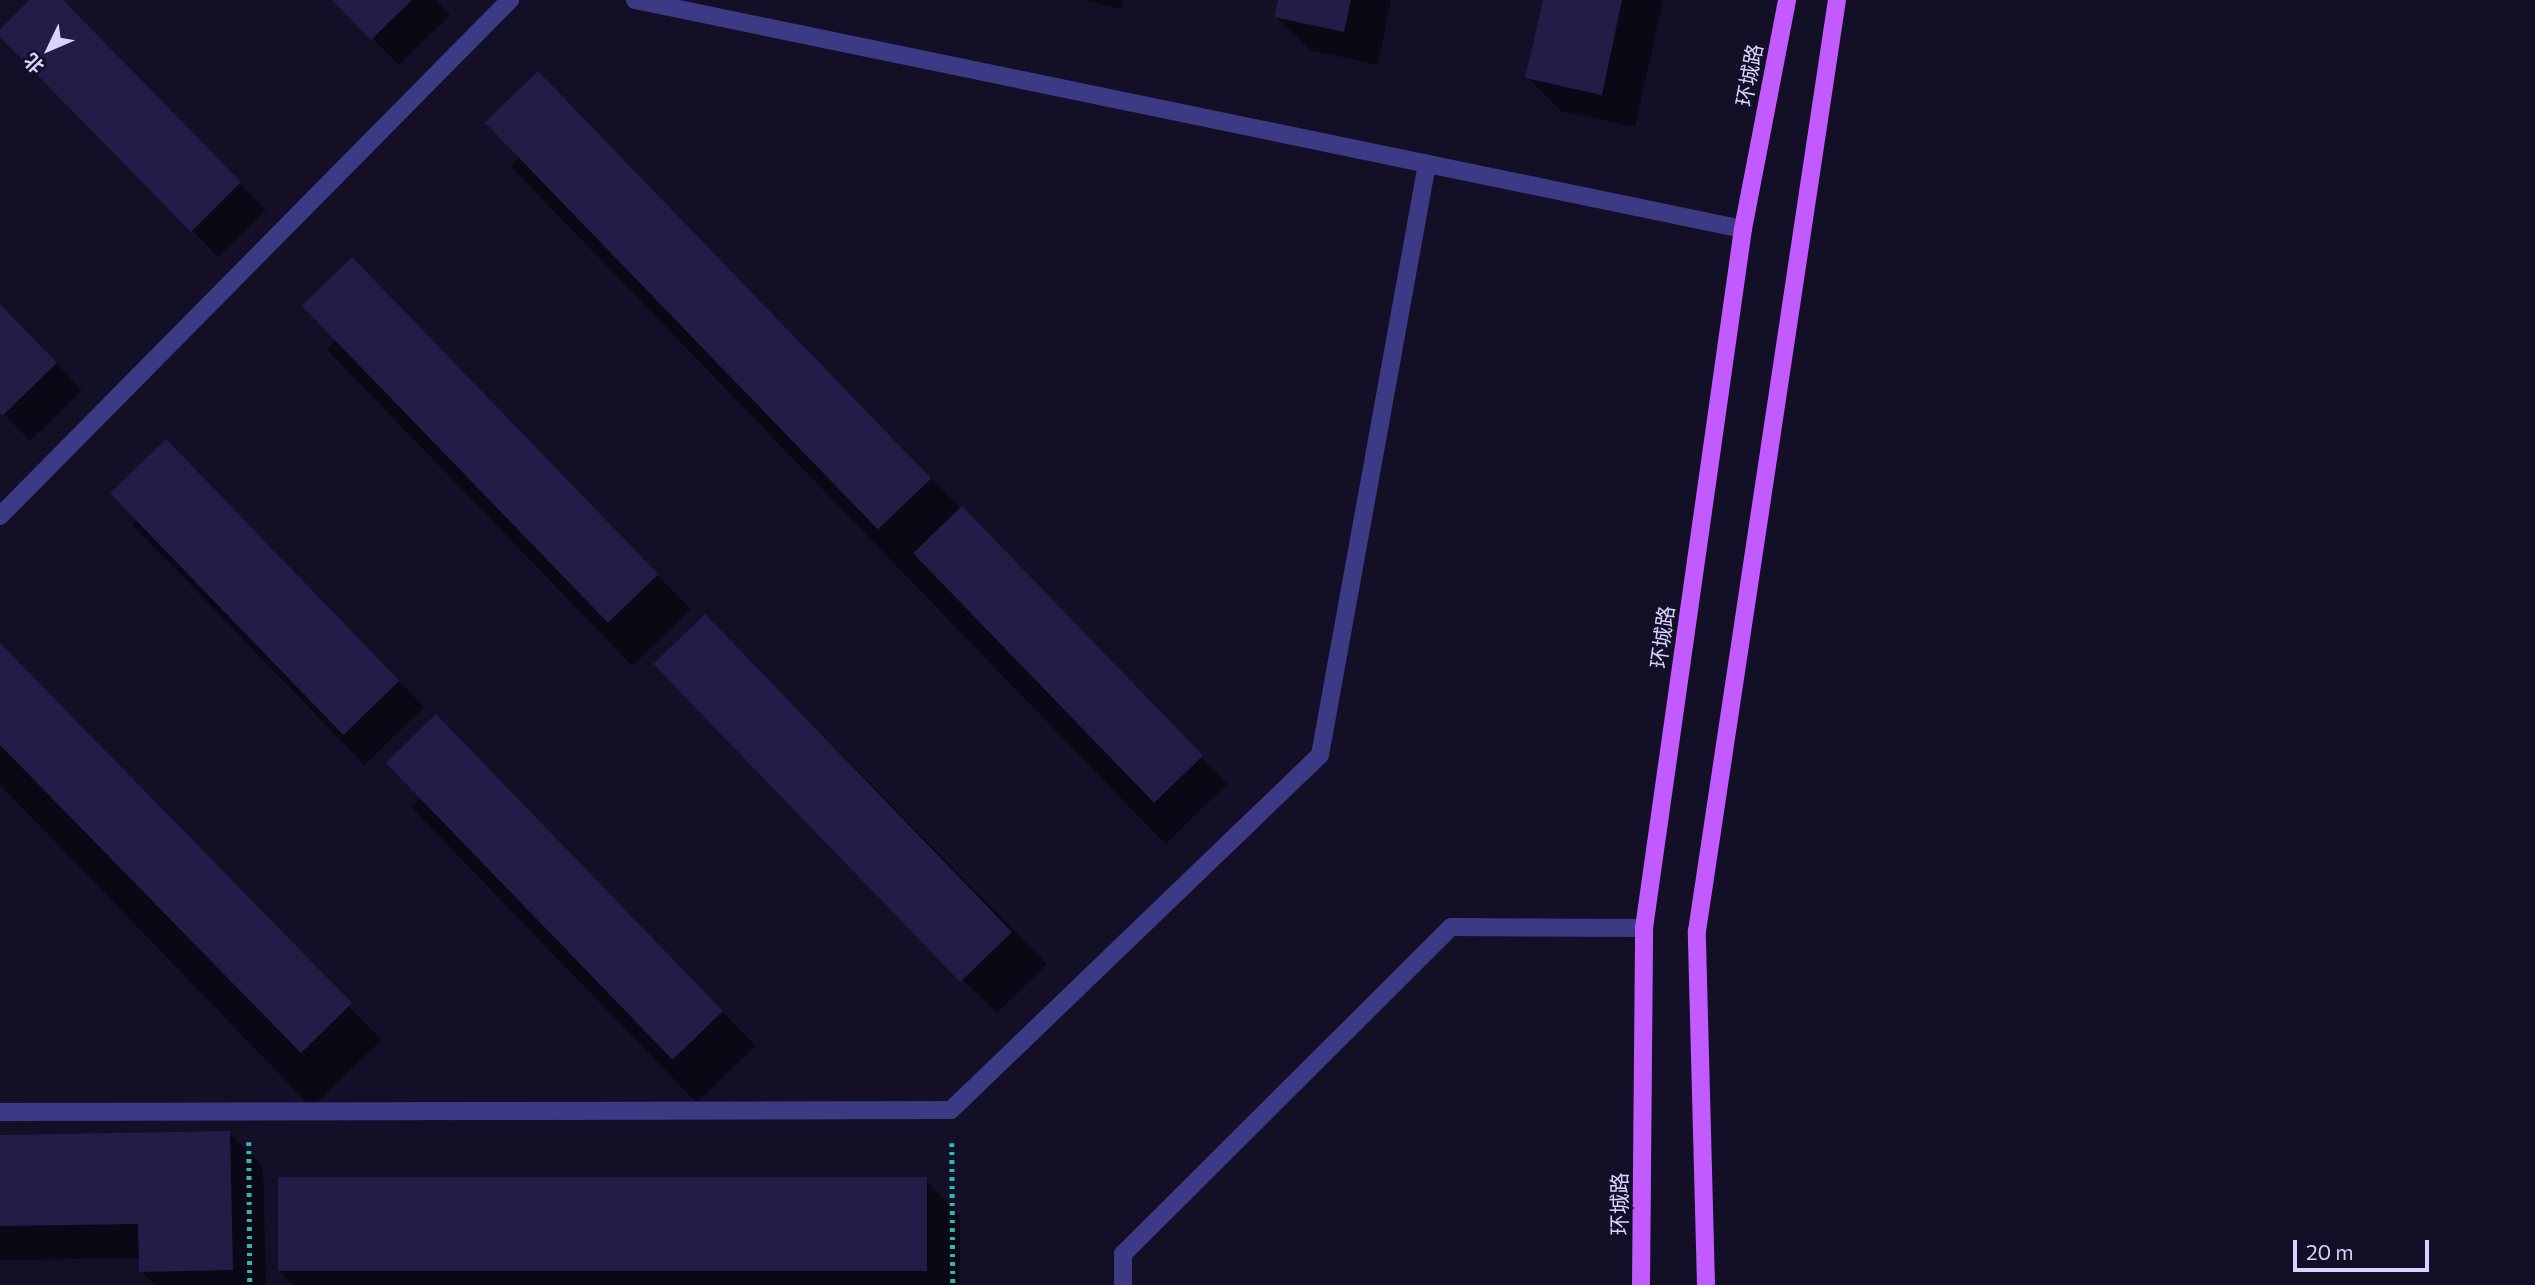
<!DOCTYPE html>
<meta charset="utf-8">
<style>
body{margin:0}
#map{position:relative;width:2535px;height:1285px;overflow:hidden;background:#130f26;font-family:Commissioner,"Noto Sans SC",sans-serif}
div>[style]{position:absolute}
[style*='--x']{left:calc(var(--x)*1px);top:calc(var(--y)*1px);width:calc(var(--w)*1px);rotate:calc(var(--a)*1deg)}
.shadow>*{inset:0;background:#0007;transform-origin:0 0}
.building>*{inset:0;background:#241b47;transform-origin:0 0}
.path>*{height:4.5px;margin-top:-2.25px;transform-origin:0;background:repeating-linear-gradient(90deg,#2fb8b0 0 3.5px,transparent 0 8.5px)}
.lane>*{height:18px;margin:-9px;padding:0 9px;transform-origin:9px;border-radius:9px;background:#3d3a85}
.street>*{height:18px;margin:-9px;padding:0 9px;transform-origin:9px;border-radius:9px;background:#3d3a85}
.primary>*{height:18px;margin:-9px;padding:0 9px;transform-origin:9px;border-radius:9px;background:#c25bff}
span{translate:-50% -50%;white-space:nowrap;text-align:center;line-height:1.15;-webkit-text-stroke:6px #130f26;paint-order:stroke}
.street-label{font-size:21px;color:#d9d4ff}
.north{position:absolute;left:14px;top:14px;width:70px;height:70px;-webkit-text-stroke:5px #130f26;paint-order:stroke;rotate:226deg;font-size:19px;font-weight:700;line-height:28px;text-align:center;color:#d9d4ff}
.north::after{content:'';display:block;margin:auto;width:24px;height:32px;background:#d9d4ff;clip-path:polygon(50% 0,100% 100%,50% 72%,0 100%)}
.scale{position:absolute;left:2293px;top:1240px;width:136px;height:32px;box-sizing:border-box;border:4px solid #d9d4ff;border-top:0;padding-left:9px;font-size:21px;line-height:24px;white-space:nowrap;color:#d9d4ff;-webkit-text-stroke:5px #130f26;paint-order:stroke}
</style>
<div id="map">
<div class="shadow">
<div style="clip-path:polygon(32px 0,61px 0,266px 210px,218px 257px,0 34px)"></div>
<div style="clip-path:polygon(334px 0,436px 0,450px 15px,399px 65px)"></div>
<div style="clip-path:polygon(1084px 0,1124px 0,1122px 9px)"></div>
<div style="clip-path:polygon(1280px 0,1391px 0,1378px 65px,1310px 50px,1276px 17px)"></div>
<div style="clip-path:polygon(1544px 0,1663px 0,1635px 127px,1561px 111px,1527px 77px)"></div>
<div style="left:572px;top:106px;width:943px;height:86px;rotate:46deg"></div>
<div style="left:385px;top:293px;width:440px;height:81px;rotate:46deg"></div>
<div style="clip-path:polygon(0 306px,82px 390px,30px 441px,0 410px)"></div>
<div style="left:192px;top:467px;width:334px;height:83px;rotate:46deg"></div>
<div style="left:0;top:645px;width:549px;height:97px;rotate:46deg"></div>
<div style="clip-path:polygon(738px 649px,1047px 964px,997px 1013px,963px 980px)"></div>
<div style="left:470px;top:750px;width:411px;height:82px;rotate:46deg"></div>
<div style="clip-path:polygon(229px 1133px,263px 1166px,266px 1285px,155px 1285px,141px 1271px,141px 1258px,0 1260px,0 1136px)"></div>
<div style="clip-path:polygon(927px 1182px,960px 1216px,960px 1285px,293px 1285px,279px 1270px)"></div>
</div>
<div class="building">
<div style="clip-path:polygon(29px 0,63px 0,241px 182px,191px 232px,0 37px,0 29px)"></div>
<div style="clip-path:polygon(332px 0,412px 0,371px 40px)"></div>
<div style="clip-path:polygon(1278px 0,1351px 0,1344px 32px,1274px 17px)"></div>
<div style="clip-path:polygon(1543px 0,1622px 0,1602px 95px,1525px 78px)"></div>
<div style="left:538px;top:71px;width:566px;height:74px;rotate:46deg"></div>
<div style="left:352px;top:257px;width:441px;height:70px;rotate:46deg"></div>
<div style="clip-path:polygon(0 304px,57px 363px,3px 415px,0 413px)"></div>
<div style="left:166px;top:439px;width:336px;height:78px;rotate:46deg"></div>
<div style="left:962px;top:506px;width:347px;height:68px;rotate:46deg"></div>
<div style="left:705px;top:614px;width:442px;height:72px;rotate:46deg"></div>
<div style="clip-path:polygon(0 643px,352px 1003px,301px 1053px,0 745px)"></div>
<div style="left:436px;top:714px;width:413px;height:70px;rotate:46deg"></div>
<div style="clip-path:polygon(230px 1131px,233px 1270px,139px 1272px,138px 1224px,0 1226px,0 1135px)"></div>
<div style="left:278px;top:1177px;width:649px;height:94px"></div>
</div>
<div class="path">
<div style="--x:249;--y:1142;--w:143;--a:89.6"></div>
<div style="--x:952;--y:1143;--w:142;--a:89.6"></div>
</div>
<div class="lane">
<div style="--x:0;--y:1112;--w:951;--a:-0.12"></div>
<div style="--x:951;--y:1110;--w:512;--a:-43.89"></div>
<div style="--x:1320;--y:755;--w:601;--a:-79.74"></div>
</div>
<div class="street">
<div style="--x:635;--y:0;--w:1131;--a:11.68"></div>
<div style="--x:0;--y:516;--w:726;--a:-45.34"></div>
<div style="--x:1123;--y:1285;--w:31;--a:-90"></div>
<div style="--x:1123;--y:1254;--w:463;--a:-44.9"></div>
<div style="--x:1451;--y:927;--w:193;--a:0.3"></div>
</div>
<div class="primary">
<div style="--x:1641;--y:1285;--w:357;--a:-89.5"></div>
<div style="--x:1644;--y:928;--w:706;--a:-81.94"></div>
<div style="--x:1743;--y:229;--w:233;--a:-79.1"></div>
<div style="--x:1706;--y:1285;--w:354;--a:-91.5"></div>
<div style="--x:1697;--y:931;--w:941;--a:-81.45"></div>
</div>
<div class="street-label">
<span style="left:1749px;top:75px;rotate:-79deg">环城路</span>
<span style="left:1662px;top:637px;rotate:-82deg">环城路</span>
<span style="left:1619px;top:1204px;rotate:-90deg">环城路</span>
</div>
<div class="north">北</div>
<div class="scale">20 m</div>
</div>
